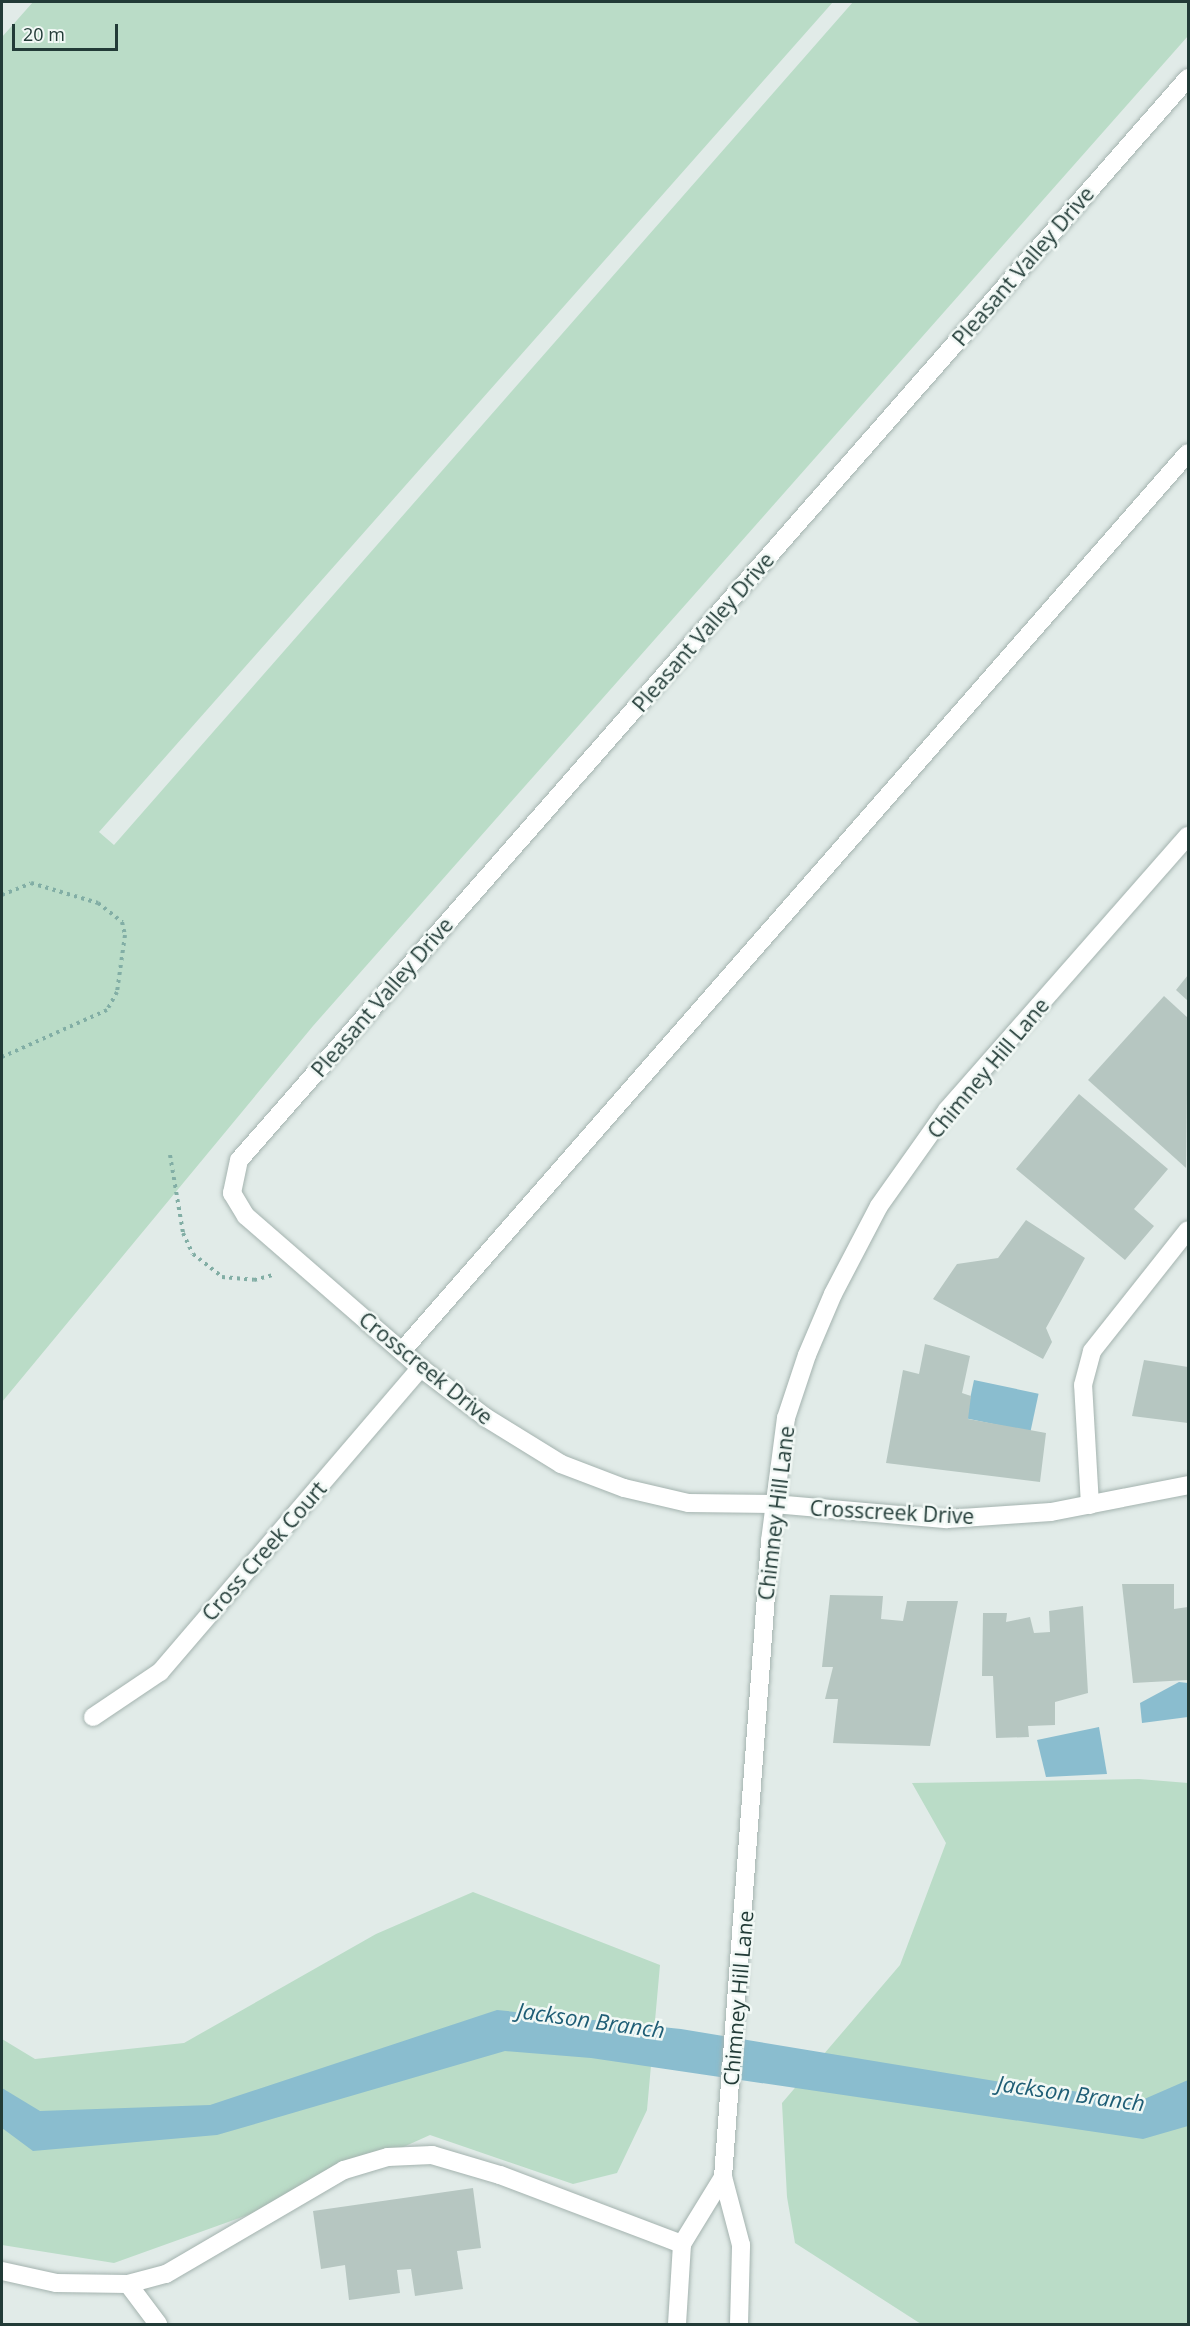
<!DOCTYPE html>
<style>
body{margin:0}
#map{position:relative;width:1190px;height:2326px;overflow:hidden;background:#e1ebe8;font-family:"Open Sans",sans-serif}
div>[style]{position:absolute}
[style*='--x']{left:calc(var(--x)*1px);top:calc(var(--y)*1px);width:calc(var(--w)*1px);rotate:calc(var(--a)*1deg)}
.green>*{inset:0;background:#badcc7}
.water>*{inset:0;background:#8abdcf;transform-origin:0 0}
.building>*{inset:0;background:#b6c6c1}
.path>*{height:4px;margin-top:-2px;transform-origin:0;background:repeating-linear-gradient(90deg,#82aea5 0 3px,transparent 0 7.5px)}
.roads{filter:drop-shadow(0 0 2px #a4b3af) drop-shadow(0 0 2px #a4b3af)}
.minor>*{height:18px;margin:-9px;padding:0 9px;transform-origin:9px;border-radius:9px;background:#fff}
span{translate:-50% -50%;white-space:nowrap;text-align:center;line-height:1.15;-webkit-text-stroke:5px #f1f8f5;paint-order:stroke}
.street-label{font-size:21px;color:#223b37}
.water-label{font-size:22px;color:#1e5d75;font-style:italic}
.frame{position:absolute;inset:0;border:3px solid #223b37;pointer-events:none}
.scale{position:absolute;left:12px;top:24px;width:106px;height:27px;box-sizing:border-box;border:3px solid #223b37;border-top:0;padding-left:8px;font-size:18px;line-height:21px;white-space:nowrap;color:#223b37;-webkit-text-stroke:4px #f1f8f5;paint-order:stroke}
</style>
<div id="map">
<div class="green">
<div style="clip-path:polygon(33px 2px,833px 2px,99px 832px,114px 845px,853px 2px,1188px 2px,1188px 36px,313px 1026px,2px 1402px,2px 37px)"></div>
<div style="clip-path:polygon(1139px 1779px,1188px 1783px,1188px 2324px,921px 2324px,795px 2243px,787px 2197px,782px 2103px,900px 1965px,946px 1843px,912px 1783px)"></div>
<div style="clip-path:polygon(473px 1892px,660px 1965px,647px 2110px,617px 2173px,573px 2184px,430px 2135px,270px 2207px,114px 2263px,2px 2245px,2px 2039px,35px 2059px,184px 2043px,376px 1934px)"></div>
</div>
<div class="water">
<div style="left:974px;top:1380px;width:66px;height:39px;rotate:12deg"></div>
<div style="clip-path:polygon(1179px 1682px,1188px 1683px,1188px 1717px,1142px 1723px,1140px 1703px)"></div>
<div style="clip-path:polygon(1099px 1727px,1107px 1774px,1046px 1777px,1037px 1740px)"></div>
<div style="clip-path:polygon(497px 2010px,681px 2029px,995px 2081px,1142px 2100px,1188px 2080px,1188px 2126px,1143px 2139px,591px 2058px,505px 2051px,217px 2135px,33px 2151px,2px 2128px,2px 2088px,40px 2111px,210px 2105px)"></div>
</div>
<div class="building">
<div style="clip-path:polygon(1188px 975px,1188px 1001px,1176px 990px)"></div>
<div style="clip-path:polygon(1164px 996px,1188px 1018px,1186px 1168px,1088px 1080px)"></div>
<div style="clip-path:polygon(1079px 1094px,1168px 1169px,1134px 1209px,1154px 1226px,1125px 1260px,1016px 1169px)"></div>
<div style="clip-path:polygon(1026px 1220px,1085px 1258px,1046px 1328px,1052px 1342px,1043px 1359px,933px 1299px,957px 1264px,998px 1258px)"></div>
<div style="clip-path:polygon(925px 1344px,970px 1356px,962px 1393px,971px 1396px,968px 1419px,1046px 1433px,1040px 1482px,886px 1463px,903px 1370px,919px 1374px)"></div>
<div style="clip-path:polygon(1144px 1360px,1188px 1367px,1188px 1423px,1132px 1416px)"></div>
<div style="clip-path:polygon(1122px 1584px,1174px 1584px,1174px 1609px,1188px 1607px,1188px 1680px,1133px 1683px)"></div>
<div style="clip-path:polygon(830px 1595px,883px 1596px,881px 1619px,903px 1621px,907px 1601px,958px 1601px,930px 1746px,833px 1743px,838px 1699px,825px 1699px,833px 1667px,822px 1667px)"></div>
<div style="clip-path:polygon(1083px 1606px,1088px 1693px,1055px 1702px,1055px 1725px,1028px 1726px,1029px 1737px,996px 1738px,993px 1676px,982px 1676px,983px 1613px,1007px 1613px,1006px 1622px,1030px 1617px,1034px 1633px,1050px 1632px,1049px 1611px)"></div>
<div style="clip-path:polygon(473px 2188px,481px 2248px,457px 2251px,463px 2289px,415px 2296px,411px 2269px,397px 2270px,400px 2293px,349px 2300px,345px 2265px,321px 2269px,313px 2211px)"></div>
</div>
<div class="path">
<div style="--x:2;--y:895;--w:31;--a:-22"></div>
<div style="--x:31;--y:883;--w:70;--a:16.6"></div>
<div style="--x:98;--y:903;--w:31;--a:38"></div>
<div style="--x:122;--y:922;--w:13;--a:77"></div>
<div style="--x:125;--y:935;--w:58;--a:98"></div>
<div style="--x:117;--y:992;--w:21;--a:119"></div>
<div style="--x:107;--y:1010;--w:115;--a:155.9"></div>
<div style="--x:170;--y:1155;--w:79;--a:80.5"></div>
<div style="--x:183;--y:1233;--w:23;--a:65"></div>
<div style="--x:193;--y:1254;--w:37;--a:38"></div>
<div style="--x:222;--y:1277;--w:32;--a:5"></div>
<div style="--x:254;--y:1280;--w:20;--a:-15"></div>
</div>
<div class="roads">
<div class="minor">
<div style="--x:1188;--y:78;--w:1439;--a:131.25"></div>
<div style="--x:239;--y:1160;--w:34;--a:102"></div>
<div style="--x:232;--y:1193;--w:27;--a:59"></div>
<div style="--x:246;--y:1216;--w:232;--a:41"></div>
<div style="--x:421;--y:1368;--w:81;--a:37.4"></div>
<div style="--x:485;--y:1417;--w:89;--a:31.7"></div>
<div style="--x:561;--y:1464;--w:67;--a:20.9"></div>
<div style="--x:624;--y:1488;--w:66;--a:13.2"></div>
<div style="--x:688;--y:1503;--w:86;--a:0.7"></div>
<div style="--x:774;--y:1504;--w:174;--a:5"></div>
<div style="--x:947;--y:1519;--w:104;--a:-3.9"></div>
<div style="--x:1051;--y:1512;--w:140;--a:-11.1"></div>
<div style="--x:402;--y:1351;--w:1193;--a:-48.81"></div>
<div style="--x:1090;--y:1505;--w:120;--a:-93.3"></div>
<div style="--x:1083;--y:1385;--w:35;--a:-75"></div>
<div style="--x:1092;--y:1351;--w:154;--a:-51.6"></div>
<div style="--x:93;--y:1717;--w:81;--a:-33.9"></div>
<div style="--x:160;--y:1672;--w:401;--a:-49.4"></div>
<div style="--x:2;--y:2271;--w:55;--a:12.5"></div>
<div style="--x:56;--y:2283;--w:72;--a:0.8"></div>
<div style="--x:128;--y:2284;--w:50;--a:53.1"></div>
<div style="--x:128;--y:2284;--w:39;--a:-15"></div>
<div style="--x:166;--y:2274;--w:206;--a:-30.3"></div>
<div style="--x:344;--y:2170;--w:46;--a:-16.5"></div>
<div style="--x:388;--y:2157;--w:44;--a:-2.6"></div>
<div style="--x:432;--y:2155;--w:71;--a:16.4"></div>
<div style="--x:500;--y:2175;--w:195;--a:20.8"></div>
<div style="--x:677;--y:2324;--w:80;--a:-86.4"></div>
<div style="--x:682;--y:2244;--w:79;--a:-58.5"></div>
<div style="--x:739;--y:2324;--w:79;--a:-88.5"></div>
<div style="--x:741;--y:2245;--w:70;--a:-104.8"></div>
<div style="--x:723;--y:2177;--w:638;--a:-85.77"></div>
<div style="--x:770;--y:1541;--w:124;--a:-82.6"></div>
<div style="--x:786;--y:1418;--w:66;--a:-71.6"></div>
<div style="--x:807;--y:1355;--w:66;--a:-66.9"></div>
<div style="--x:833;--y:1294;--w:99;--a:-62.4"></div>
<div style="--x:879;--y:1206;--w:118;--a:-54.7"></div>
<div style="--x:947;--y:1110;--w:365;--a:-48.7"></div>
</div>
</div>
<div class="street-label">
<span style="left:1023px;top:266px;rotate:-49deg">Pleasant Valley Drive</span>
<span style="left:703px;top:632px;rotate:-49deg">Pleasant Valley Drive</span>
<span style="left:382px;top:997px;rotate:-49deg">Pleasant Valley Drive</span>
<span style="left:988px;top:1068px;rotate:-50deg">Chimney Hill Lane</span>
<span style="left:426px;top:1368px;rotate:39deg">Crosscreek Drive</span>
<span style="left:892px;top:1512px;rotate:3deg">Crosscreek Drive</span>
<span style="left:776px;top:1513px;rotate:-83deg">Chimney Hill Lane</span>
<span style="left:264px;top:1551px;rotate:-49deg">Cross Creek Court</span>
<span style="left:738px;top:1998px;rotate:-85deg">Chimney Hill Lane</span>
</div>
<div class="water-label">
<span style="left:591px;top:2020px;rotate:8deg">Jackson Branch</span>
<span style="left:1071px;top:2093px;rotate:8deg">Jackson Branch</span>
</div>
<div class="frame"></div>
<div class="scale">20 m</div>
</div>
